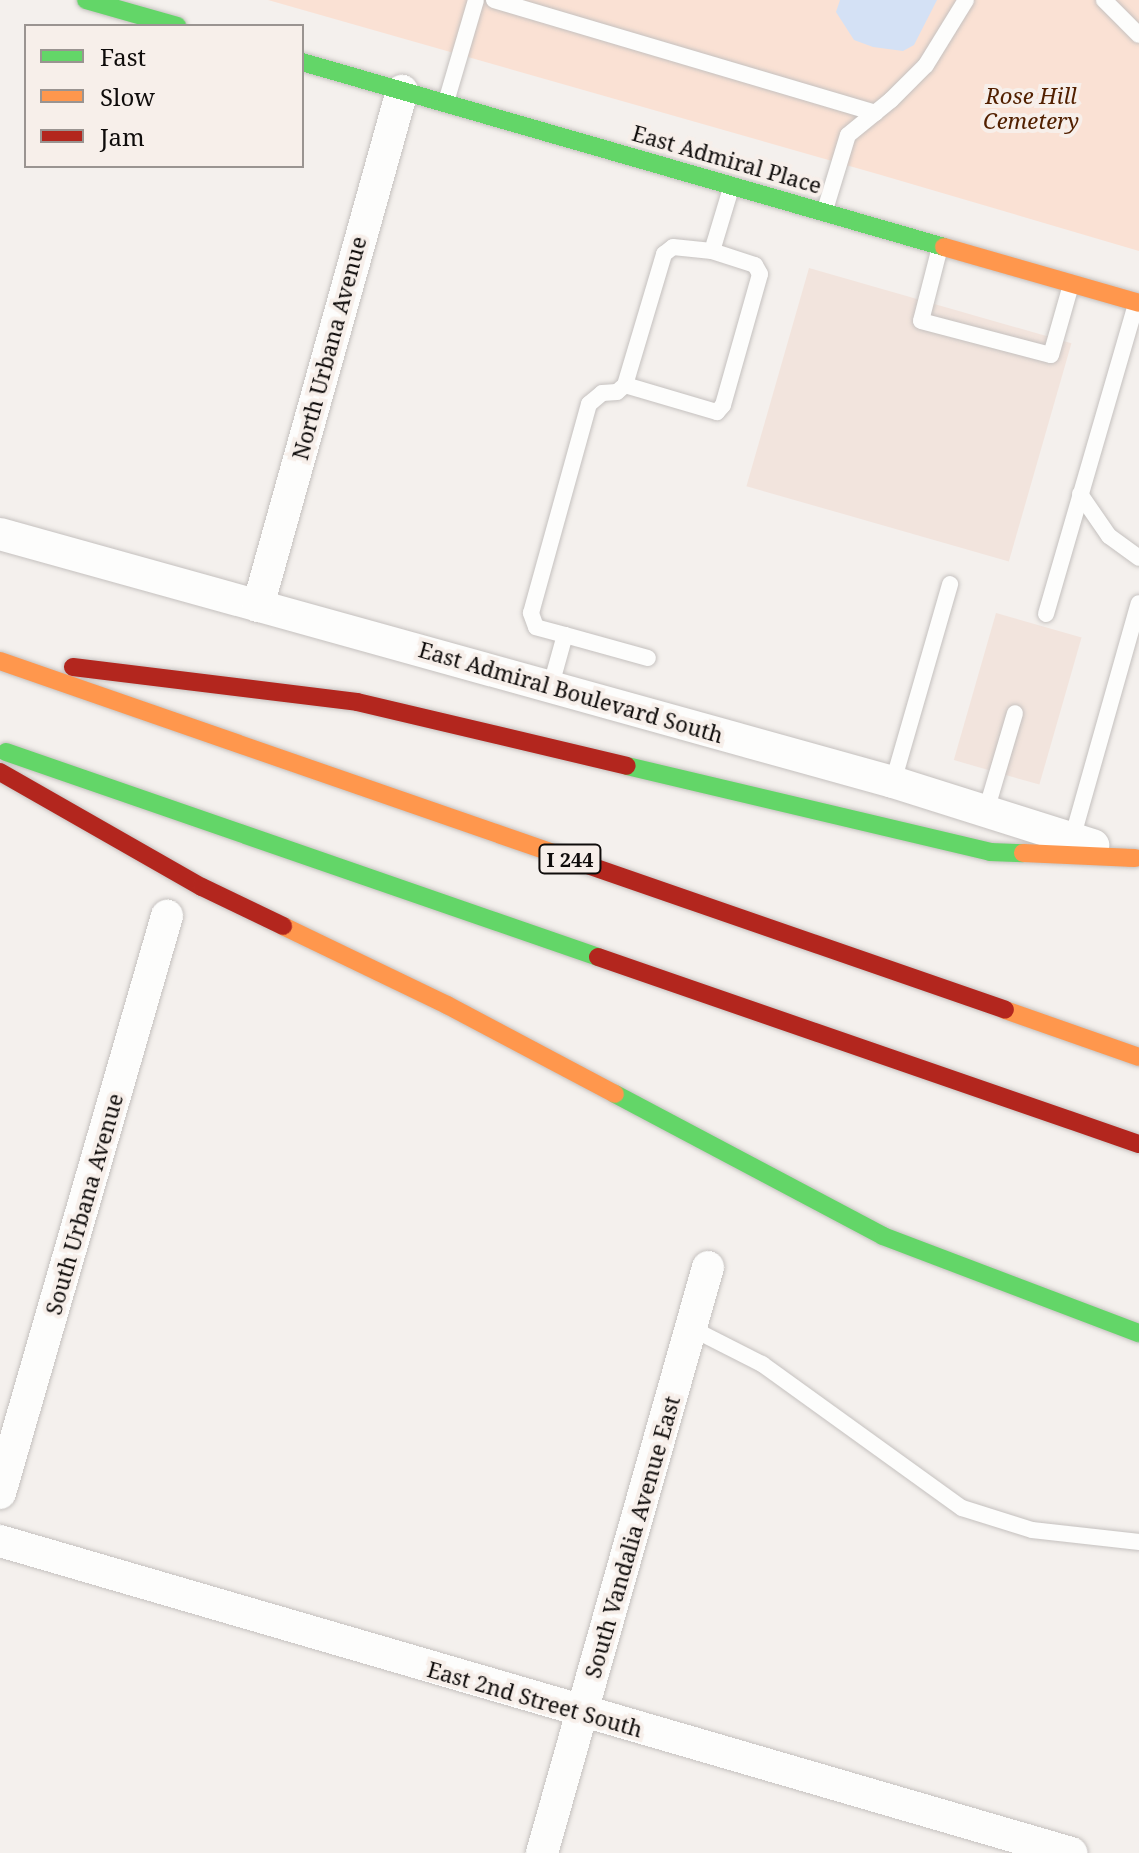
<!DOCTYPE html>
<style>
body{margin:0}
#map{position:relative;width:1139px;height:1853px;overflow:hidden;background:#f4f0ed;font-family:"Noto Serif",serif}
div>[style]{position:absolute}
[style*='--x']{left:calc(var(--x)*1px);top:calc(var(--y)*1px);width:calc(var(--w)*1px);rotate:calc(var(--a)*1deg)}
.industrial>*{inset:0;background:#f2e4dd;transform-origin:0 0}
.green>*{inset:0;background:#fae1d4}
.water>*{inset:0;background:#d4e1f5}
.roads{filter:drop-shadow(0 0 2px #c5c1bf) drop-shadow(0 0 2px #c5c1bf)}
.lane>*{height:16px;margin:-8px;padding:0 8px;transform-origin:8px;border-radius:8px;background:#fdfdfc}
.street>*{height:32px;margin:-16px;padding:0 16px;transform-origin:16px;border-radius:16px;background:#fdfdfc}
.fast>*{height:18px;margin:-9px;padding:0 9px;transform-origin:9px;border-radius:9px;background:#63d668}
.slow>*{height:18px;margin:-9px;padding:0 9px;transform-origin:9px;border-radius:9px;background:#ff974d}
.jam>*{height:18px;margin:-9px;padding:0 9px;transform-origin:9px;border-radius:9px;background:#b3261e}
span{translate:-50% -50%;white-space:nowrap;text-align:center;line-height:1.15;-webkit-text-stroke:8px #f7efea;paint-order:stroke}
.shield-label span{padding:2px 6px;background:#f7efea;border:2px solid;border-radius:6px;-webkit-text-stroke-width:0}
.shield-label{font-size:20px;color:#0f0c0b;font-weight:700}
.park-label{font-size:22px;color:#522000;font-style:italic}
.street-label{font-size:22px;color:#0f0c0b}
.legend{position:absolute;left:24px;top:24px;width:280px;height:144px;box-sizing:border-box;background:#f7efea;border:2px solid #9a9491;margin:0;padding:10px 14px;list-style:none;font-size:24px;color:#0f0c0b}
.legend li{display:flex;align-items:center;gap:16px;height:40px}
.legend b{width:40px;border:2px solid #9a9491}
</style>
<div id="map">
<div class="industrial">
<div style="left:809px;top:268px;width:273px;height:227px;rotate:16deg"></div>
<div style="left:996px;top:613px;width:89px;height:153px;rotate:16deg"></div>
</div>
<div class="green">
<div style="clip-path:polygon(268px 0,1139px 0,1139px 251px,881px 175px)"></div>
</div>
<div class="water">
<div style="clip-path:polygon(840px 0,937px 0,914px 45px,903px 51px,873px 47px,854px 40px,836px 12px)"></div>
</div>
<div class="roads">
<div class="lane">
<div style="--x:494;--y:0;--w:398;--a:16.5"></div>
<div style="--x:1104;--y:0;--w:49;--a:45"></div>
<div style="--x:446;--y:102;--w:106;--a:-73.6"></div>
<div style="--x:825;--y:210;--w:78;--a:-73"></div>
<div style="--x:848;--y:135;--w:55;--a:-39.1"></div>
<div style="--x:891;--y:100;--w:49;--a:-45"></div>
<div style="--x:926;--y:65;--w:76;--a:-58.4"></div>
<div style="--x:940;--y:247;--w:76;--a:104.4"></div>
<div style="--x:921;--y:321;--w:134;--a:14.7"></div>
<div style="--x:1051;--y:355;--w:73;--a:-74.1"></div>
<div style="--x:625;--y:385;--w:96;--a:16.4"></div>
<div style="--x:717;--y:412;--w:9;--a:-49"></div>
<div style="--x:723;--y:405;--w:136;--a:-74.2"></div>
<div style="--x:760;--y:274;--w:10;--a:-119"></div>
<div style="--x:755;--y:265;--w:45;--a:-162"></div>
<div style="--x:1080;--y:494;--w:51;--a:55.4"></div>
<div style="--x:1109;--y:536;--w:37;--a:36"></div>
<div style="--x:1046;--y:614;--w:323;--a:-73.8"></div>
<div style="--x:565;--y:635;--w:86;--a:15.5"></div>
<div style="--x:551;--y:685;--w:52;--a:-74.4"></div>
<div style="--x:565;--y:635;--w:30;--a:-165"></div>
<div style="--x:536;--y:627;--w:15;--a:-110"></div>
<div style="--x:531;--y:613;--w:217;--a:-74.5"></div>
<div style="--x:589;--y:404;--w:17;--a:-40"></div>
<div style="--x:602;--y:393;--w:15;--a:-4"></div>
<div style="--x:617;--y:392;--w:11;--a:-41"></div>
<div style="--x:625;--y:385;--w:137;--a:-73.4"></div>
<div style="--x:664;--y:254;--w:11;--a:-38"></div>
<div style="--x:673;--y:247;--w:39;--a:6"></div>
<div style="--x:712;--y:251;--w:66;--a:-73.2"></div>
<div style="--x:893;--y:782;--w:206;--a:-73.9"></div>
<div style="--x:986;--y:811;--w:102;--a:-73.5"></div>
<div style="--x:1072;--y:839;--w:245;--a:-74.2"></div>
<div style="--x:691;--y:1328;--w:80;--a:26.9"></div>
<div style="--x:762;--y:1364;--w:246;--a:35.8"></div>
<div style="--x:962;--y:1508;--w:73;--a:17.4"></div>
<div style="--x:1032;--y:1530;--w:108;--a:6.4"></div>
</div>
<div class="street">
<div style="--x:0;--y:534;--w:927;--a:15.52"></div>
<div style="--x:893;--y:782;--w:210;--a:17.5"></div>
<div style="--x:258;--y:606;--w:535;--a:-74.38"></div>
<div style="--x:0;--y:1493;--w:601;--a:-73.86"></div>
<div style="--x:0;--y:1541;--w:1116;--a:16.24"></div>
<div style="--x:542;--y:1853;--w:609;--a:-74.18"></div>
</div>
<div class="fast">
<div style="--x:86;--y:0;--w:95;--a:15.9"></div>
<div style="--x:302;--y:62;--w:668;--a:16.07"></div>
<div style="--x:6;--y:752;--w:626;--a:19.1"></div>
<div style="--x:627;--y:766;--w:373;--a:13.3"></div>
<div style="--x:990;--y:852;--w:33;--a:2"></div>
<div style="--x:615;--y:1094;--w:303;--a:27.9"></div>
<div style="--x:883;--y:1236;--w:274;--a:20.8"></div>
</div>
<div class="slow">
<div style="--x:944;--y:247;--w:203;--a:16"></div>
<div style="--x:0;--y:661;--w:607;--a:19.15"></div>
<div style="--x:1023;--y:853;--w:112;--a:2.6"></div>
<div style="--x:283;--y:926;--w:182;--a:25.7"></div>
<div style="--x:447;--y:1005;--w:190;--a:27.9"></div>
<div style="--x:1005;--y:1010;--w:142;--a:19.3"></div>
</div>
<div class="jam">
<div style="--x:73;--y:667;--w:286;--a:7"></div>
<div style="--x:357;--y:702;--w:277;--a:13.3"></div>
<div style="--x:0;--y:772;--w:232;--a:29.7"></div>
<div style="--x:202;--y:887;--w:90;--a:25.7"></div>
<div style="--x:573;--y:860;--w:457;--a:19.1"></div>
<div style="--x:598;--y:957;--w:572;--a:19.07"></div>
</div>
</div>
<div class="shield-label">
<span style="left:570px;top:859px">I 244</span>
</div>
<div class="park-label">
<span style="left:1031px;top:108px">Rose Hill<br>Cemetery</span>
</div>
<div class="street-label">
<span style="left:727px;top:159px;rotate:16deg">East Admiral Place</span>
<span style="left:329px;top:348px;rotate:-75deg">North Urbana Avenue</span>
<span style="left:571px;top:692px;rotate:16deg">East Admiral Boulevard South</span>
<span style="left:84px;top:1204px;rotate:-74deg">South Urbana Avenue</span>
<span style="left:632px;top:1537px;rotate:-74deg">South Vandalia Avenue East</span>
<span style="left:535px;top:1699px;rotate:16deg">East 2nd Street South</span>
</div>
<ul class="legend">
<li><b style="height:10px;background:#63d668"></b>Fast</li>
<li><b style="height:10px;background:#ff974d"></b>Slow</li>
<li><b style="height:10px;background:#b3261e"></b>Jam</li>
</ul>
</div>
